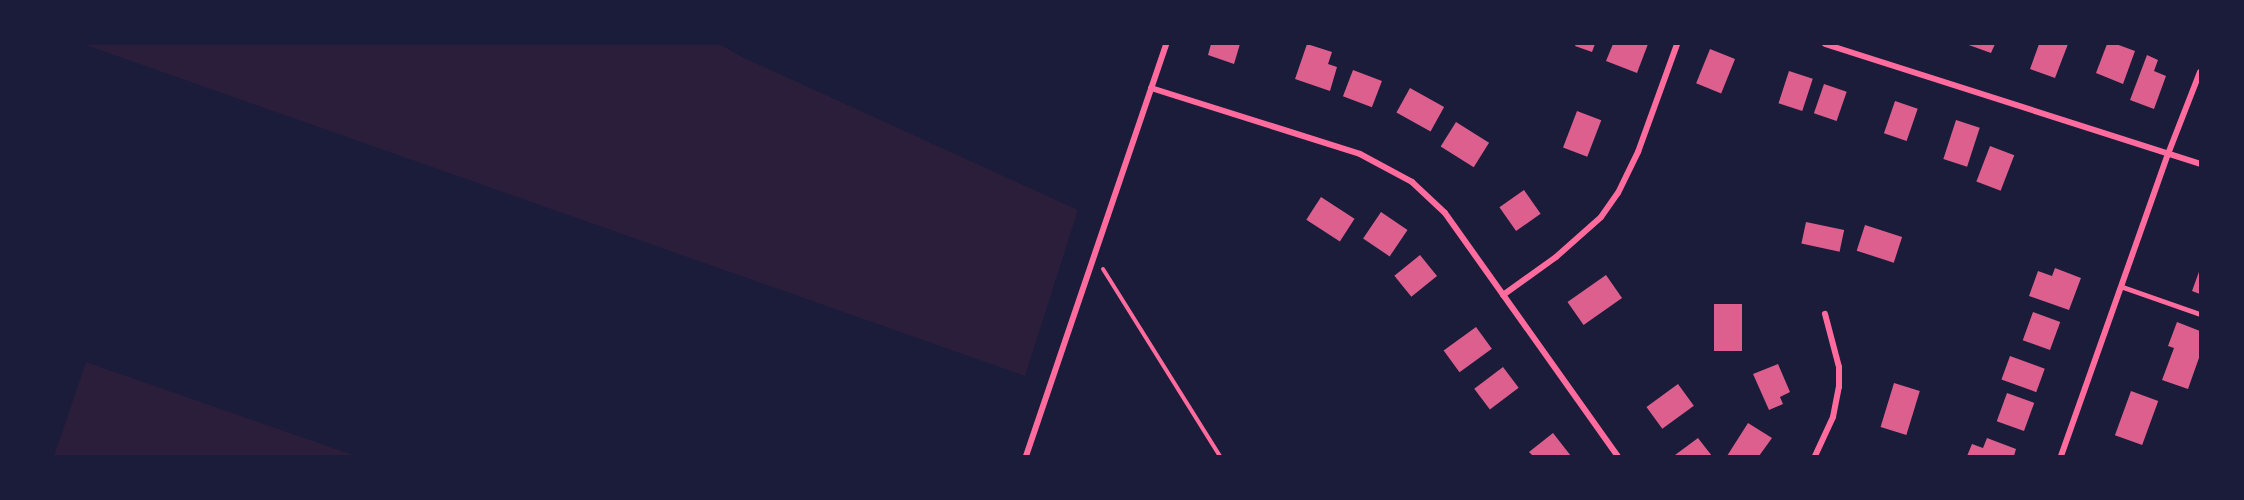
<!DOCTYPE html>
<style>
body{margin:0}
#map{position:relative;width:2244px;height:500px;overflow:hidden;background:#1b1b3a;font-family:"Work Sans",sans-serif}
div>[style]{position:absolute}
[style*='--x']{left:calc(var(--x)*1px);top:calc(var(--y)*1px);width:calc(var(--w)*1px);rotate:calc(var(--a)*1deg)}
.green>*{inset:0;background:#2a1e3b}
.building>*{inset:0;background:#dd5f8e;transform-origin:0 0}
.path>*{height:4px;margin:-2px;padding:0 2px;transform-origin:2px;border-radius:2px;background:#ff6b9d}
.service>*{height:4.5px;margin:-2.25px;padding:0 2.25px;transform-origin:2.25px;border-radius:2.25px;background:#ff6b9d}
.minor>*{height:6px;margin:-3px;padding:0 3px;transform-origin:3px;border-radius:3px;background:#ff6b9d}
span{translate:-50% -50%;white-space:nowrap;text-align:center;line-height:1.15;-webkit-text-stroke:6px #1b1b3a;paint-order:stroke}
.frame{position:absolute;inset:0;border:45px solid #1b1b3a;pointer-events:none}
</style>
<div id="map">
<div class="green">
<div style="clip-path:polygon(83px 44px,719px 44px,742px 57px,1078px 210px,1025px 376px)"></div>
<div style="clip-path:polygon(86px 362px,356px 456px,54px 456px)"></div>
</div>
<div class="building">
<div style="clip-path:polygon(1211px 44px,1240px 44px,1234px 64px,1208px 55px)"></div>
<div style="clip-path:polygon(1307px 44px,1332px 52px,1328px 64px,1337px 67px,1330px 91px,1295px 79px)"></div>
<div style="clip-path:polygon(1576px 44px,1595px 44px,1592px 52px,1575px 46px)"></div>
<div style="clip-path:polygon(1613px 44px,1648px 44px,1637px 73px,1606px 61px)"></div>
<div style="clip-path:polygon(1966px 44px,1995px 44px,1991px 53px)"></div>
<div style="clip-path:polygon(2039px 44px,2068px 44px,2055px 78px,2030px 69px)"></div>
<div style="clip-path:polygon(2107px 44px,2116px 44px,2135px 51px,2123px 84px,2096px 73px)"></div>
<div style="left:1710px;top:49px;width:27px;height:37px;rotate:22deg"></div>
<div style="clip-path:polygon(2147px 55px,2158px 60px,2154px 71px,2166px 76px,2154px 109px,2130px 100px)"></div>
<div style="left:1353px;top:70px;width:31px;height:28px;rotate:21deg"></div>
<div style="left:1789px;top:71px;width:25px;height:34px;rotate:18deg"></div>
<div style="left:1824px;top:84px;width:24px;height:31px;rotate:19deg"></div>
<div style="left:1410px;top:88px;width:39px;height:28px;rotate:29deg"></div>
<div style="left:1895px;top:101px;width:24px;height:34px;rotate:19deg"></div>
<div style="left:1577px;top:111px;width:26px;height:39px;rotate:21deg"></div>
<div style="left:1956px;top:120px;width:25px;height:41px;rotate:18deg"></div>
<div style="left:1456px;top:122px;width:39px;height:29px;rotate:32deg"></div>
<div style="left:1990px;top:146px;width:26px;height:38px;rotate:21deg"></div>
<div style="left:1524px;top:190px;width:29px;height:30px;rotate:55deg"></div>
<div style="left:1321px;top:197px;width:40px;height:27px;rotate:33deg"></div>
<div style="left:1381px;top:212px;width:32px;height:32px;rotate:34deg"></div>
<div style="left:1806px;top:222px;width:39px;height:22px;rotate:12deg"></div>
<div style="left:1865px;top:225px;width:39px;height:27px;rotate:18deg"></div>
<div style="left:1420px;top:255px;width:27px;height:33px;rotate:51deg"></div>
<div style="clip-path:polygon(2055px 268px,2081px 278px,2069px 310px,2029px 296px,2038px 271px,2052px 276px)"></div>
<div style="clip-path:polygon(2200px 269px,2200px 294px,2192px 291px)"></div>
<div style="left:1606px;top:275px;width:28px;height:47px;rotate:55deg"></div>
<div style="left:1714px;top:304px;width:28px;height:47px"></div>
<div style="left:2033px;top:312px;width:29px;height:30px;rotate:20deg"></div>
<div style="clip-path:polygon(2177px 322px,2200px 331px,2200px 355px,2188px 389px,2162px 380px,2174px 348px,2168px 346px)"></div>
<div style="left:1476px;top:327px;width:27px;height:40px;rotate:54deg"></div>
<div style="left:2010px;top:356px;width:37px;height:25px;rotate:20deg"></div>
<div style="clip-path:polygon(1778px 364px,1790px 392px,1780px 397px,1783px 404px,1769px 410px,1753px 374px)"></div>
<div style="left:1503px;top:367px;width:26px;height:36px;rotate:53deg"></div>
<div style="left:1894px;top:383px;width:27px;height:46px;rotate:17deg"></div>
<div style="left:1678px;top:384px;width:27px;height:39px;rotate:54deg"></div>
<div style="left:2131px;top:391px;width:29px;height:47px;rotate:20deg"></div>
<div style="left:2007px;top:393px;width:29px;height:30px;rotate:20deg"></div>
<div style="clip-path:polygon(1748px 423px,1772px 438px,1759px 456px,1727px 456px)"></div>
<div style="clip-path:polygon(1553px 433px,1571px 456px,1533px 456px,1529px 452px)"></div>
<div style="clip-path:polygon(1698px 438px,1712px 456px,1676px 456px,1675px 455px)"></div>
<div style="clip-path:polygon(1987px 438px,2016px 449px,2014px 456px,1967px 456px,1972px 444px,1983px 448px)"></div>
</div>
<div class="path">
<div style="--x:1103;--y:269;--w:221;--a:58"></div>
</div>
<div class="service">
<div style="--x:2123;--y:287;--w:82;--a:19.3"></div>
</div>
<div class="minor">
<div style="--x:1825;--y:44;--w:394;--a:17.7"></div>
<div style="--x:1151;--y:88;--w:219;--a:17.5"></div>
<div style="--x:1360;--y:154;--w:59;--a:28.3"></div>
<div style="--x:1412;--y:182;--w:45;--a:43.2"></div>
<div style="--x:1445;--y:213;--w:298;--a:54.6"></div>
<div style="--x:1503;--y:295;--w:65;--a:-35.6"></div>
<div style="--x:1556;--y:257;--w:60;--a:-41.6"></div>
<div style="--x:1601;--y:217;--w:29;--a:-55"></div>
<div style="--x:1618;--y:193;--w:46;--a:-64"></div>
<div style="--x:1638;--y:152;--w:115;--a:-70.1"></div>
<div style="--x:1026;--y:456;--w:435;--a:-71.2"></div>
<div style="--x:1815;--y:456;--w:43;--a:-65.2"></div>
<div style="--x:1833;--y:417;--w:31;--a:-79"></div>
<div style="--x:1839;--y:387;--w:20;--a:-90"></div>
<div style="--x:1839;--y:367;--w:55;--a:-104.8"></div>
<div style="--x:2061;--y:456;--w:320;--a:-70.5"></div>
<div style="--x:2168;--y:154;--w:88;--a:-68.7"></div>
</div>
<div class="frame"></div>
</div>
